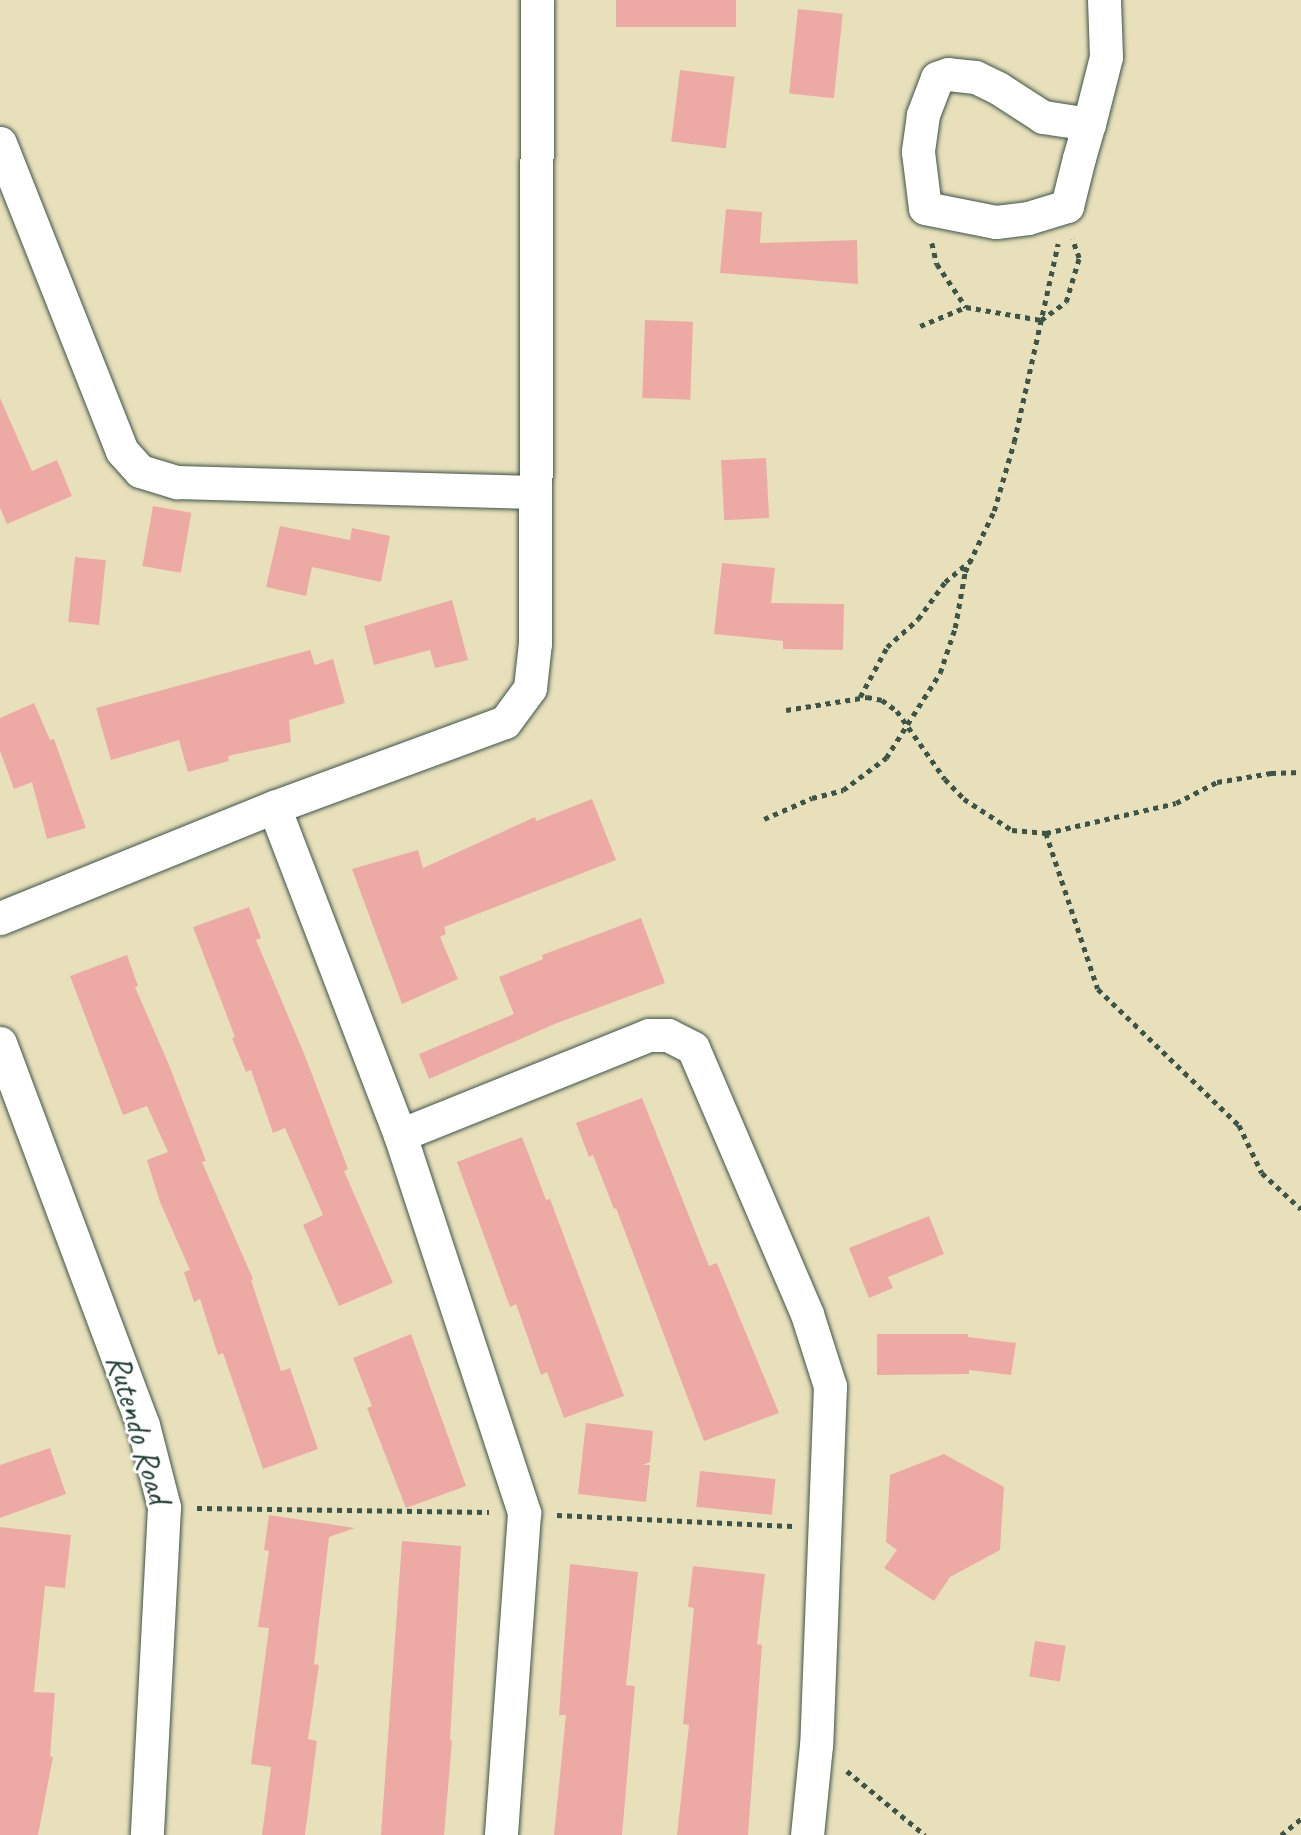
<!DOCTYPE html>
<style>
body{margin:0}
#map{position:relative;width:1301px;height:1835px;overflow:hidden;background:#e8e0bb;font-family:Caveat,sans-serif}
div>[style]{position:absolute}
[style*='--x']{left:calc(var(--x)*1px);top:calc(var(--y)*1px);width:calc(var(--w)*1px);rotate:calc(var(--a)*1deg)}
.building>*{inset:0;background:#edaaa5;transform-origin:0 0}
.path>*{height:4.5px;margin-top:-2.25px;transform-origin:0;background:repeating-linear-gradient(90deg,#3d5548 0 5px,transparent 0 10px)}
.roads{filter:drop-shadow(0 0 2px #3d5548) drop-shadow(0 0 2px #3d5548)}
.minor>*{height:33px;margin:-16.5px;padding:0 16.5px;transform-origin:16.5px;border-radius:16.5px;background:#fff}
span{translate:-50% -50%;white-space:nowrap;text-align:center;line-height:1.15;-webkit-text-stroke:6px #fff;paint-order:stroke}
.street-label{font-size:33px;color:#1f3d34}
</style>
<div id="map">
<div class="building">
<div style="left:736px;top:0;width:27px;height:120px;rotate:90deg"></div>
<div style="left:798px;top:9px;width:45px;height:85px;rotate:6deg"></div>
<div style="left:680px;top:70px;width:55px;height:72px;rotate:7deg"></div>
<div style="clip-path:polygon(726px 209px,762px 212px,760px 243px,857px 240px,858px 284px,720px 273px)"></div>
<div style="left:645px;top:320px;width:48px;height:78px;rotate:2deg"></div>
<div style="clip-path:polygon(0 398px,32px 471px,57px 460px,72px 496px,7px 524px,0 508px)"></div>
<div style="left:766px;top:458px;width:60px;height:45px;rotate:87deg"></div>
<div style="left:153px;top:506px;width:39px;height:61px;rotate:10deg"></div>
<div style="clip-path:polygon(280px 526px,350px 540px,352px 528px,390px 536px,381px 582px,312px 567px,306px 596px,266px 587px)"></div>
<div style="left:75px;top:557px;width:31px;height:65px;rotate:6deg"></div>
<div style="clip-path:polygon(722px 563px,775px 568px,771px 603px,844px 604px,843px 650px,783px 649px,783px 641px,714px 634px)"></div>
<div style="clip-path:polygon(452px 600px,468px 660px,435px 668px,430px 650px,374px 665px,364px 626px)"></div>
<div style="clip-path:polygon(310px 650px,315px 665px,333px 659px,345px 703px,289px 720px,291px 742px,228px 756px,229px 761px,188px 772px,179px 740px,111px 760px,96px 708px)"></div>
<div style="clip-path:polygon(34px 703px,50px 740px,54px 739px,86px 828px,47px 839px,32px 782px,14px 789px,0 751px,0 718px)"></div>
<div style="clip-path:polygon(592px 799px,616px 860px,444px 927px,446px 934px,440px 937px,458px 979px,402px 1004px,352px 869px,418px 850px,423px 868px,535px 817px,536px 821px)"></div>
<div style="clip-path:polygon(249px 907px,261px 938px,256px 940px,305px 1056px,348px 1169px,344px 1171px,393px 1283px,339px 1306px,303px 1225px,323px 1215px,285px 1128px,273px 1133px,251px 1070px,246px 1072px,232px 1038px,235px 1037px,193px 927px)"></div>
<div style="clip-path:polygon(641px 918px,665px 983px,557px 1023px,429px 1079px,419px 1054px,514px 1014px,499px 977px,543px 959px,542px 955px)"></div>
<div style="clip-path:polygon(127px 955px,138px 986px,135px 987px,169px 1065px,206px 1161px,202px 1162px,253px 1279px,251px 1280px,281px 1371px,290px 1368px,318px 1449px,263px 1469px,223px 1353px,218px 1355px,200px 1299px,194px 1302px,184px 1272px,190px 1270px,160px 1202px,147px 1160px,168px 1152px,147px 1106px,123px 1115px,70px 976px)"></div>
<div style="clip-path:polygon(642px 1098px,709px 1266px,717px 1263px,779px 1413px,704px 1441px,616px 1208px,614px 1209px,593px 1155px,589px 1157px,576px 1123px)"></div>
<div style="clip-path:polygon(522px 1137px,546px 1200px,550px 1199px,624px 1396px,564px 1418px,547px 1372px,541px 1375px,516px 1304px,510px 1307px,457px 1162px)"></div>
<div style="clip-path:polygon(929px 1216px,944px 1254px,888px 1277px,893px 1288px,869px 1298px,849px 1248px)"></div>
<div style="clip-path:polygon(411px 1334px,466px 1486px,406px 1508px,367px 1408px,372px 1406px,353px 1358px)"></div>
<div style="clip-path:polygon(877px 1334px,968px 1334px,968px 1337px,1016px 1343px,1011px 1375px,969px 1370px,969px 1374px,877px 1375px)"></div>
<div style="clip-path:polygon(586px 1423px,653px 1431px,650px 1462px,643px 1465px,650px 1465px,646px 1502px,578px 1494px)"></div>
<div style="clip-path:polygon(50px 1448px,66px 1494px,0 1518px,0 1465px)"></div>
<div style="clip-path:polygon(944px 1454px,1004px 1487px,1000px 1550px,950px 1577px,934px 1601px,884px 1568px,897px 1550px,886px 1542px,890px 1475px)"></div>
<div style="left:700px;top:1471px;width:76px;height:36px;rotate:6deg"></div>
<div style="clip-path:polygon(269px 1515px,355px 1528px,329px 1537px,314px 1664px,319px 1665px,308px 1739px,317px 1741px,305px 1835px,262px 1835px,271px 1767px,251px 1764px,269px 1628px,258px 1627px,269px 1551px,264px 1550px)"></div>
<div style="clip-path:polygon(0 1527px,71px 1535px,65px 1588px,45px 1586px,34px 1692px,55px 1693px,50px 1756px,53px 1757px,38px 1835px,0 1835px)"></div>
<div style="clip-path:polygon(402px 1541px,461px 1546px,450px 1740px,452px 1741px,444px 1835px,381px 1835px)"></div>
<div style="clip-path:polygon(570px 1564px,638px 1572px,626px 1685px,635px 1686px,622px 1835px,554px 1835px,566px 1715px,559px 1715px)"></div>
<div style="clip-path:polygon(693px 1566px,765px 1574px,757px 1644px,762px 1645px,748px 1835px,677px 1835px,689px 1725px,683px 1724px,694px 1608px,688px 1607px)"></div>
<div style="left:1035px;top:1641px;width:31px;height:36px;rotate:9deg"></div>
</div>
<div class="path">
<div style="--x:932;--y:243;--w:22;--a:77"></div>
<div style="--x:937;--y:264;--w:52;--a:56"></div>
<div style="--x:966;--y:307;--w:76;--a:9.8"></div>
<div style="--x:1041;--y:320;--w:31;--a:-36"></div>
<div style="--x:1066;--y:302;--w:46;--a:-73.5"></div>
<div style="--x:1079;--y:258;--w:20;--a:-110"></div>
<div style="--x:920;--y:326;--w:50;--a:-22.4"></div>
<div style="--x:860;--y:697;--w:57;--a:-61.6"></div>
<div style="--x:887;--y:647;--w:42;--a:-42.1"></div>
<div style="--x:918;--y:619;--w:46;--a:-53.9"></div>
<div style="--x:945;--y:582;--w:33;--a:-40"></div>
<div style="--x:786;--y:710;--w:82;--a:-9.1"></div>
<div style="--x:867;--y:697;--w:15;--a:11"></div>
<div style="--x:882;--y:700;--w:19;--a:36"></div>
<div style="--x:897;--y:711;--w:83;--a:54.8"></div>
<div style="--x:945;--y:779;--w:28;--a:46"></div>
<div style="--x:964;--y:799;--w:57;--a:32.9"></div>
<div style="--x:1012;--y:830;--w:34;--a:5"></div>
<div style="--x:1046;--y:833;--w:133;--a:-13"></div>
<div style="--x:1176;--y:803;--w:46;--a:-27.1"></div>
<div style="--x:1217;--y:782;--w:55;--a:-9.5"></div>
<div style="--x:1271;--y:773;--w:30;--a:-2"></div>
<div style="--x:764;--y:819;--w:52;--a:-23.6"></div>
<div style="--x:812;--y:798;--w:32;--a:-14"></div>
<div style="--x:843;--y:790;--w:54;--a:-36.7"></div>
<div style="--x:886;--y:758;--w:101;--a:-57.6"></div>
<div style="--x:940;--y:673;--w:47;--a:-71.6"></div>
<div style="--x:955;--y:628;--w:57;--a:-79.9"></div>
<div style="--x:965;--y:572;--w:68;--a:-64.6"></div>
<div style="--x:994;--y:511;--w:72;--a:-73.8"></div>
<div style="--x:1014;--y:442;--w:203;--a:-77.5"></div>
<div style="--x:1046;--y:833;--w:164;--a:71.6"></div>
<div style="--x:1098;--y:989;--w:196;--a:44"></div>
<div style="--x:1239;--y:1125;--w:53;--a:64.4"></div>
<div style="--x:1262;--y:1173;--w:53;--a:42.7"></div>
<div style="--x:197;--y:1508;--w:292;--a:0.8"></div>
<div style="--x:557;--y:1515;--w:236;--a:2.7"></div>
<div style="--x:847;--y:1771;--w:101;--a:39.4"></div>
<div style="--x:1281;--y:1835;--w:26;--a:-39"></div>
</div>
<div class="roads">
<div class="minor">
<div style="--x:1089;--y:124;--w:47;--a:-171.3"></div>
<div style="--x:1043;--y:117;--w:54;--a:-147.2"></div>
<div style="--x:998;--y:88;--w:25;--a:-154"></div>
<div style="--x:975;--y:77;--w:27;--a:-174"></div>
<div style="--x:948;--y:74;--w:12;--a:160"></div>
<div style="--x:937;--y:78;--w:40;--a:111"></div>
<div style="--x:923;--y:115;--w:37;--a:98"></div>
<div style="--x:918;--y:152;--w:56;--a:82.9"></div>
<div style="--x:925;--y:208;--w:72;--a:11.2"></div>
<div style="--x:996;--y:222;--w:32;--a:-7"></div>
<div style="--x:1028;--y:218;--w:41;--a:-17.1"></div>
<div style="--x:1067;--y:206;--w:49;--a:-76"></div>
<div style="--x:1079;--y:158;--w:35;--a:-74"></div>
<div style="--x:1089;--y:124;--w:69;--a:-75.8"></div>
<div style="--x:1106;--y:57;--w:57;--a:-92"></div>
<div style="--x:0;--y:143;--w:331;--a:68.4"></div>
<div style="--x:122;--y:451;--w:27;--a:48"></div>
<div style="--x:140;--y:471;--w:39;--a:17"></div>
<div style="--x:177;--y:482;--w:357;--a:1.6"></div>
<div style="--x:274;--y:807;--w:351;--a:69"></div>
<div style="--x:400;--y:1135;--w:398;--a:71.8"></div>
<div style="--x:524;--y:1513;--w:323;--a:94.1"></div>
<div style="--x:0;--y:918;--w:296;--a:-22.1"></div>
<div style="--x:274;--y:807;--w:246;--a:-20.2"></div>
<div style="--x:505;--y:722;--w:42;--a:-53.7"></div>
<div style="--x:530;--y:688;--w:45;--a:-83.7"></div>
<div style="--x:535;--y:643;--w:643;--a:-89.82"></div>
<div style="--x:0;--y:1043;--w:408;--a:69.5"></div>
<div style="--x:143;--y:1425;--w:85;--a:75.6"></div>
<div style="--x:164;--y:1507;--w:328;--a:93"></div>
<div style="--x:400;--y:1135;--w:268;--a:-21.9"></div>
<div style="--x:649;--y:1035;--w:19;--a:0"></div>
<div style="--x:668;--y:1035;--w:28;--a:27"></div>
<div style="--x:693;--y:1048;--w:289;--a:66.8"></div>
<div style="--x:807;--y:1314;--w:76;--a:72.3"></div>
<div style="--x:830;--y:1386;--w:359;--a:92.2"></div>
<div style="--x:816;--y:1745;--w:90;--a:95.7"></div>
</div>
</div>
<div class="street-label">
<span style="left:138px;top:1429px;rotate:74deg">Rutendo Road</span>
</div>
</div>
